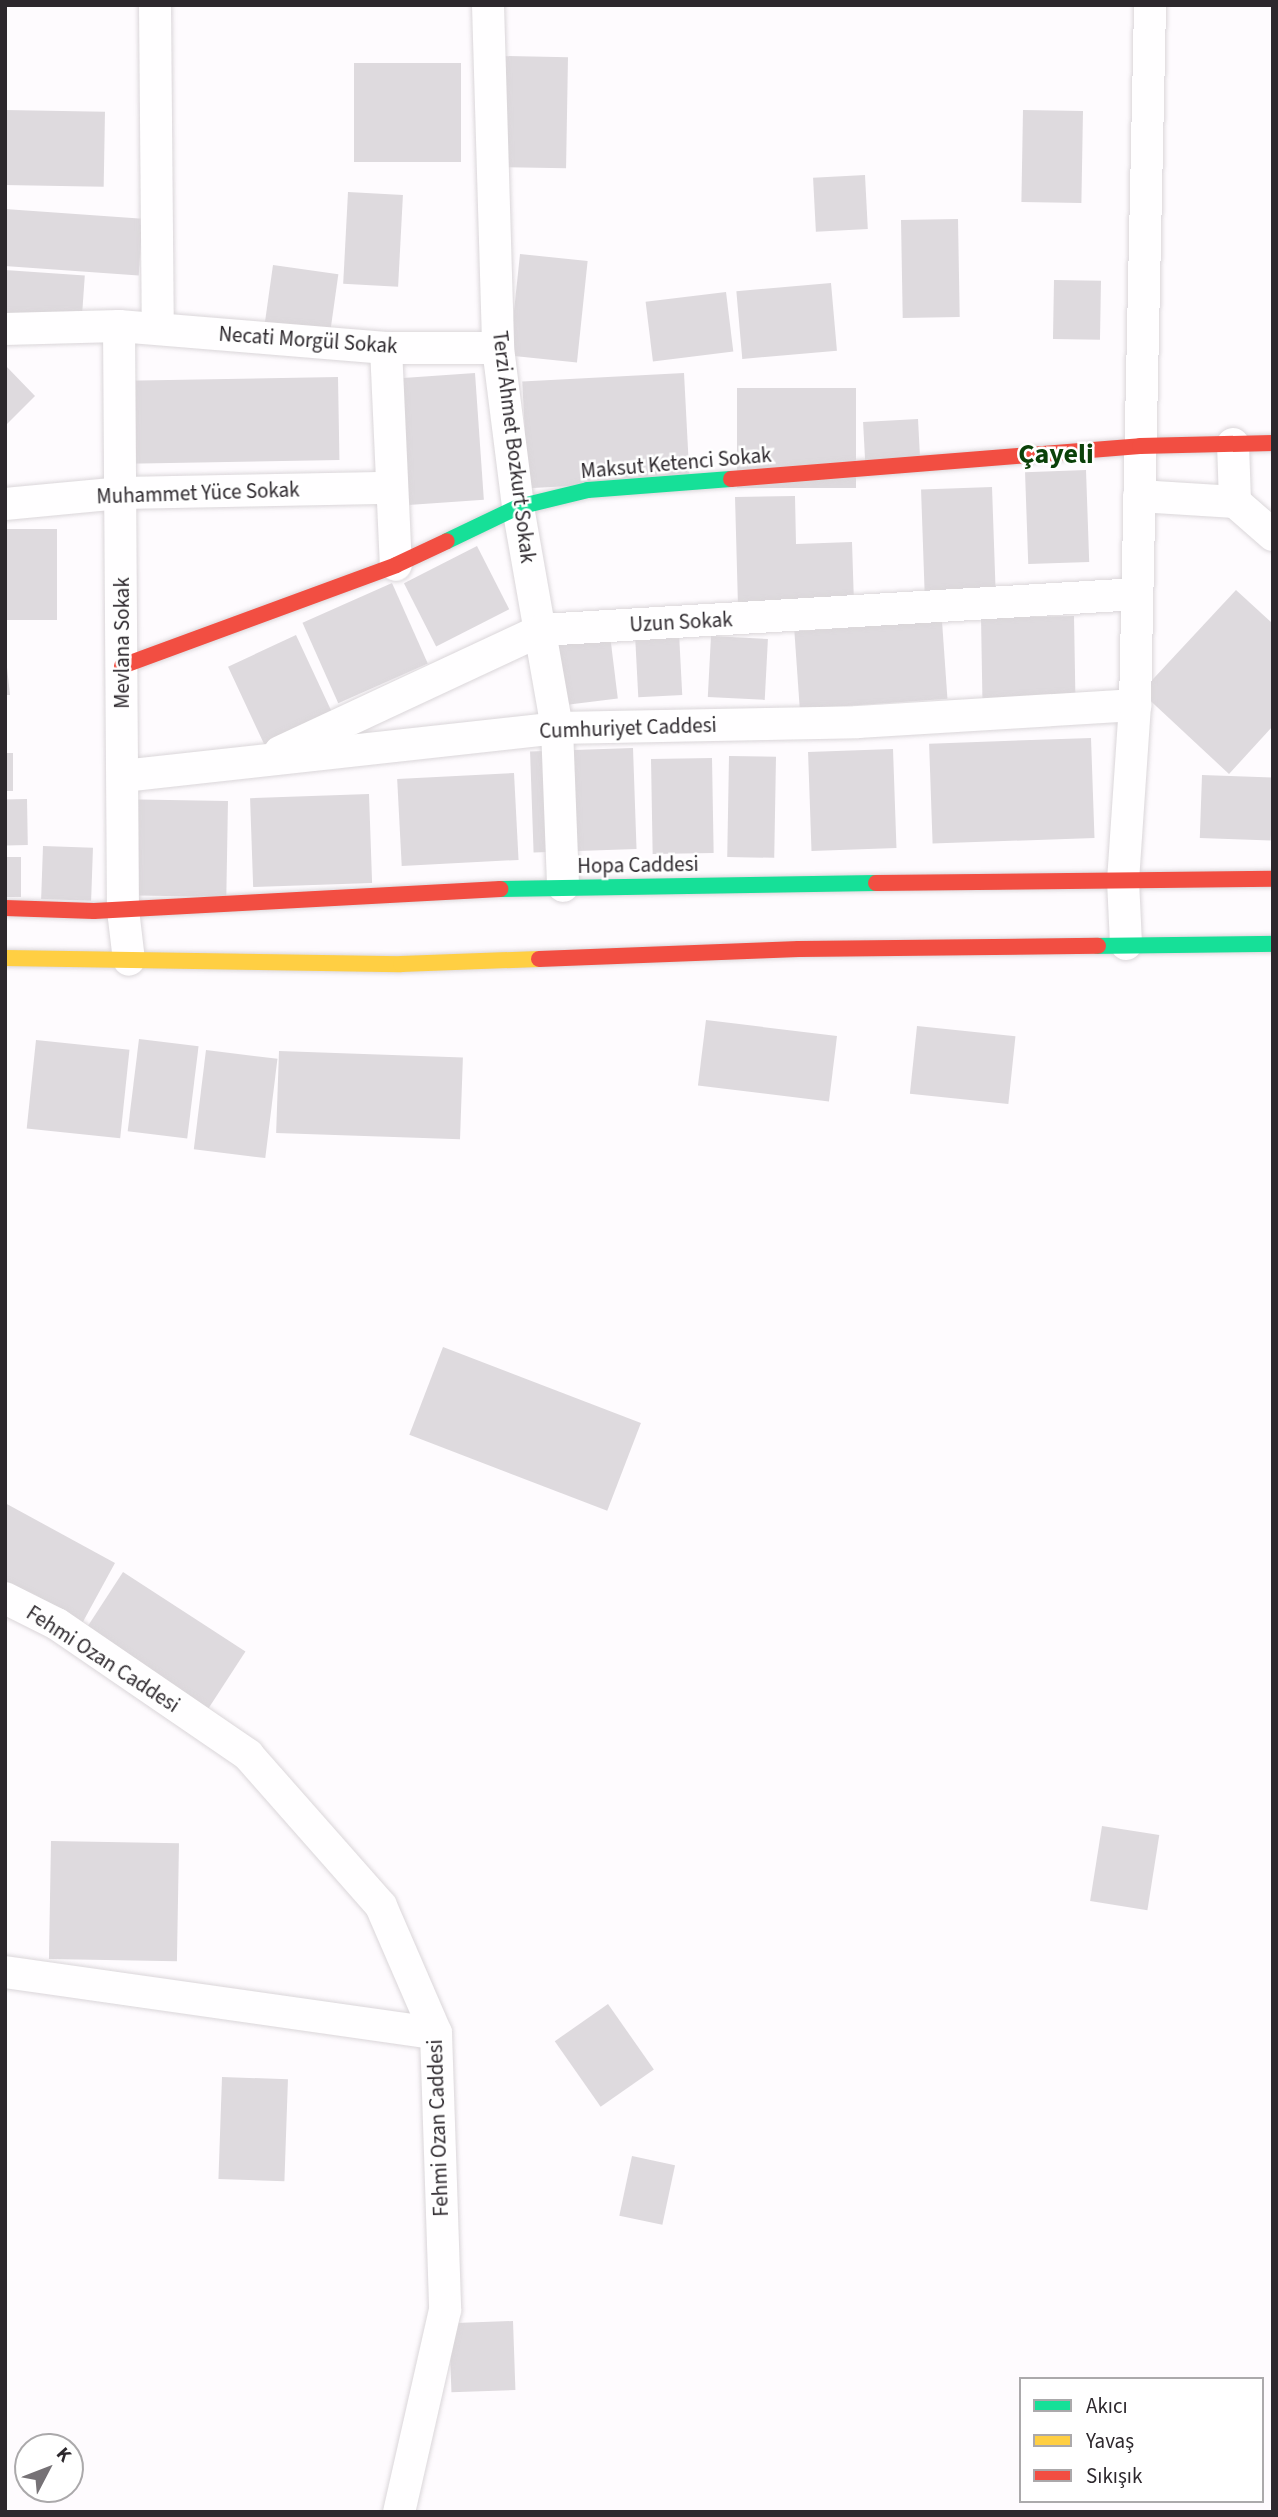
<!DOCTYPE html>
<meta charset="utf-8">
<style>
body{margin:0}
#map{position:relative;width:1278px;height:2517px;overflow:hidden;background:#fefbfe;font-family:"Source Sans 3",sans-serif}
div>[style]{position:absolute}
[style*='--x']{left:calc(var(--x)*1px);top:calc(var(--y)*1px);width:calc(var(--w)*1px);rotate:calc(var(--a)*1deg)}
.building>*{inset:0;background:#dedade;transform-origin:0 0}
.roads{filter:drop-shadow(0 0 2px #dad6d9) drop-shadow(0 0 2px #dad6d9)}
.street>*{height:32px;margin:-16px;padding:0 16px;transform-origin:16px;border-radius:16px;background:#fffeff}
.fast>*{height:16px;margin:-8px;padding:0 8px;transform-origin:8px;border-radius:8px;background:#16e098}
.slow>*{height:16px;margin:-8px;padding:0 8px;transform-origin:8px;border-radius:8px;background:#ffcf43}
.jam>*{height:16px;margin:-8px;padding:0 8px;transform-origin:8px;border-radius:8px;background:#f24e42}
span{translate:-50% -50%;white-space:nowrap;text-align:center;line-height:1.15;-webkit-text-stroke:5px #fff;paint-order:stroke}
.street-label{font-size:21px;color:#2d282d}
.district-label{font-size:28px;color:#0b4109;font-weight:700}
.frame{position:absolute;inset:0;border:7px solid #2d282d;pointer-events:none}
.legend{position:absolute;left:1019px;top:2377px;width:245px;height:126px;box-sizing:border-box;background:#fff;border:2px solid #aba9ab;margin:0;padding:9px 12px;list-style:none;font-size:21px;color:#2d282d}
.legend li{display:flex;align-items:center;gap:14px;height:35px}
.legend b{width:35px;border:2px solid #aba9ab}
.north{position:absolute;left:14px;top:2433px;width:70px;height:70px;box-sizing:border-box;background:#fff;border:2px solid #aba9ab;border-radius:50%;rotate:48deg;font-size:19px;font-weight:700;line-height:28px;text-align:center;color:#2d282d}
.north::after{content:'';display:block;margin:auto;width:24px;height:32px;background:#767276;clip-path:polygon(50% 0,100% 100%,50% 72%,0 100%)}
</style>
<div id="map">
<div class="building">
<div style="left:501px;top:56px;width:67px;height:111px;rotate:1deg"></div>
<div style="left:354px;top:63px;width:107px;height:99px"></div>
<div style="left:5px;top:110px;width:100px;height:75px;rotate:1deg"></div>
<div style="left:1023px;top:110px;width:60px;height:92px;rotate:1deg"></div>
<div style="left:865px;top:175px;width:54px;height:52px;rotate:87deg"></div>
<div style="left:348px;top:192px;width:55px;height:92px;rotate:3deg"></div>
<div style="left:5px;top:209px;width:138px;height:57px;rotate:4deg"></div>
<div style="left:958px;top:219px;width:98px;height:57px;rotate:89deg"></div>
<div style="left:520px;top:254px;width:68px;height:102px;rotate:6deg"></div>
<div style="left:273px;top:265px;width:66px;height:66px;rotate:8deg"></div>
<div style="left:5px;top:270px;width:80px;height:67px;rotate:4deg"></div>
<div style="left:1054px;top:280px;width:47px;height:59px;rotate:1deg"></div>
<div style="left:831px;top:283px;width:68px;height:95px;rotate:85deg"></div>
<div style="left:726px;top:292px;width:60px;height:81px;rotate:83deg"></div>
<div style="clip-path:polygon(5px 365px,35px 396px,5px 426px)"></div>
<div style="left:475px;top:373px;width:127px;height:90px;rotate:86deg"></div>
<div style="left:684px;top:373px;width:107px;height:162px;rotate:87deg"></div>
<div style="left:338px;top:377px;width:83px;height:227px;rotate:89deg"></div>
<div style="left:737px;top:388px;width:119px;height:100px"></div>
<div style="left:918px;top:419px;width:44px;height:55px;rotate:87deg"></div>
<div style="left:1086px;top:470px;width:92px;height:61px;rotate:88deg"></div>
<div style="left:992px;top:487px;width:104px;height:71px;rotate:88deg"></div>
<div style="clip-path:polygon(795px 496px,796px 544px,852px 542px,854px 604px,738px 606px,735px 497px)"></div>
<div style="left:5px;top:529px;width:52px;height:91px"></div>
<div style="left:477px;top:546px;width:71px;height:82px;rotate:63deg"></div>
<div style="left:392px;top:583px;width:88px;height:98px;rotate:66deg"></div>
<div style="clip-path:polygon(1236px 590px,1273px 624px,1273px 726px,1229px 774px,1141px 692px)"></div>
<div style="left:1074px;top:616px;width:82px;height:93px;rotate:89deg"></div>
<div style="left:942px;top:621px;width:78px;height:148px;rotate:86deg"></div>
<div style="left:679px;top:633px;width:62px;height:44px;rotate:87deg"></div>
<div style="left:296px;top:635px;width:92px;height:75px;rotate:65deg"></div>
<div style="left:610px;top:635px;width:64px;height:61px;rotate:83deg"></div>
<div style="left:711px;top:636px;width:57px;height:61px;rotate:3deg"></div>
<div style="clip-path:polygon(5px 649px,10px 695px,5px 695px)"></div>
<div style="left:1091px;top:738px;width:100px;height:162px;rotate:88deg"></div>
<div style="left:633px;top:748px;width:101px;height:103px;rotate:88deg"></div>
<div style="left:893px;top:749px;width:99px;height:85px;rotate:88deg"></div>
<div style="left:5px;top:753px;width:8px;height:38px"></div>
<div style="left:729px;top:756px;width:47px;height:101px;rotate:1deg"></div>
<div style="left:712px;top:758px;width:95px;height:61px;rotate:89deg"></div>
<div style="left:514px;top:773px;width:87px;height:117px;rotate:87deg"></div>
<div style="left:1202px;top:775px;width:71px;height:63px;rotate:2deg"></div>
<div style="left:369px;top:794px;width:89px;height:119px;rotate:88deg"></div>
<div style="left:27px;top:799px;width:46px;height:22px;rotate:89deg"></div>
<div style="left:110px;top:799px;width:118px;height:96px;rotate:1deg"></div>
<div style="left:43px;top:846px;width:50px;height:53px;rotate:2deg"></div>
<div style="left:5px;top:857px;width:16px;height:40px"></div>
<div style="left:706px;top:1020px;width:132px;height:66px;rotate:7deg"></div>
<div style="left:917px;top:1026px;width:99px;height:68px;rotate:6deg"></div>
<div style="left:139px;top:1039px;width:60px;height:93px;rotate:7deg"></div>
<div style="left:36px;top:1040px;width:94px;height:89px;rotate:6deg"></div>
<div style="left:206px;top:1050px;width:72px;height:100px;rotate:7deg"></div>
<div style="left:279px;top:1051px;width:184px;height:82px;rotate:2deg"></div>
<div style="left:443px;top:1347px;width:212px;height:94px;rotate:21deg"></div>
<div style="clip-path:polygon(5px 1503px,115px 1563px,79px 1629px,5px 1589px)"></div>
<div style="left:123px;top:1572px;width:146px;height:74px;rotate:33deg"></div>
<div style="left:1102px;top:1826px;width:58px;height:76px;rotate:9deg"></div>
<div style="left:51px;top:1841px;width:128px;height:118px;rotate:1deg"></div>
<div style="left:608px;top:2004px;width:80px;height:65px;rotate:55deg"></div>
<div style="left:222px;top:2077px;width:66px;height:102px;rotate:2deg"></div>
<div style="left:632px;top:2156px;width:44px;height:61px;rotate:12deg"></div>
<div style="left:513px;top:2321px;width:69px;height:64px;rotate:88deg"></div>
</div>
<div class="roads">
<div class="street">
<div style="--x:155;--y:5;--w:323;--a:89.5"></div>
<div style="--x:488;--y:5;--w:343;--a:88.3"></div>
<div style="--x:498;--y:348;--w:160;--a:82.8"></div>
<div style="--x:518;--y:507;--w:224;--a:80"></div>
<div style="--x:557;--y:728;--w:158;--a:87.8"></div>
<div style="--x:119;--y:326;--w:584;--a:89.61"></div>
<div style="--x:123;--y:910;--w:50;--a:83.2"></div>
<div style="--x:5;--y:329;--w:114;--a:-1.5"></div>
<div style="--x:119;--y:326;--w:268;--a:4.7"></div>
<div style="--x:386;--y:348;--w:112;--a:0"></div>
<div style="--x:386;--y:348;--w:217;--a:87.4"></div>
<div style="--x:1233;--y:444;--w:58;--a:88"></div>
<div style="--x:1139;--y:496;--w:96;--a:3.6"></div>
<div style="--x:1235;--y:502;--w:50;--a:41"></div>
<div style="--x:5;--y:504;--w:118;--a:-5.4"></div>
<div style="--x:122;--y:493;--w:270;--a:-1.1"></div>
<div style="--x:280;--y:752;--w:289;--a:-25"></div>
<div style="--x:542;--y:630;--w:596;--a:-3.46"></div>
<div style="--x:123;--y:776;--w:437;--a:-6.3"></div>
<div style="--x:557;--y:728;--w:301;--a:-1.1"></div>
<div style="--x:858;--y:722;--w:278;--a:-3.5"></div>
<div style="--x:1126;--y:944;--w:63;--a:-92.7"></div>
<div style="--x:1123;--y:881;--w:176;--a:-86.1"></div>
<div style="--x:1135;--y:705;--w:700;--a:-88.77"></div>
<div style="--x:5;--y:1598;--w:58;--a:26.6"></div>
<div style="--x:57;--y:1624;--w:232;--a:34.4"></div>
<div style="--x:248;--y:1755;--w:201;--a:48.6"></div>
<div style="--x:381;--y:1906;--w:138;--a:66.6"></div>
<div style="--x:436;--y:2033;--w:277;--a:88.1"></div>
<div style="--x:445;--y:2310;--w:207;--a:102.8"></div>
<div style="--x:5;--y:1972;--w:435;--a:8.1"></div>
</div>
<div class="fast">
<div style="--x:447;--y:541;--w:79;--a:-25.6"></div>
<div style="--x:518;--y:507;--w:72;--a:-13.7"></div>
<div style="--x:588;--y:490;--w:143;--a:-4.4"></div>
<div style="--x:500;--y:889;--w:376;--a:-0.9"></div>
<div style="--x:1098;--y:946;--w:175;--a:-0.7"></div>
</div>
<div class="slow">
<div style="--x:5;--y:958;--w:396;--a:0.9"></div>
<div style="--x:401;--y:964;--w:138;--a:-2.1"></div>
</div>
<div class="jam">
<div style="--x:731;--y:479;--w:410;--a:-4.6"></div>
<div style="--x:1140;--y:446;--w:133;--a:-1.3"></div>
<div style="--x:122;--y:666;--w:292;--a:-20.2"></div>
<div style="--x:396;--y:565;--w:56;--a:-25.2"></div>
<div style="--x:876;--y:883;--w:397;--a:-0.6"></div>
<div style="--x:5;--y:908;--w:89;--a:1.9"></div>
<div style="--x:94;--y:911;--w:407;--a:-3.1"></div>
<div style="--x:539;--y:959;--w:260;--a:-2.2"></div>
<div style="--x:799;--y:949;--w:299;--a:-0.6"></div>
</div>
</div>
<div class="street-label">
<span style="left:308px;top:340px;rotate:4deg">Necati Morgül Sokak</span>
<span style="left:514px;top:447px;rotate:83deg">Terzi Ahmet Bozkurt Sokak</span>
<span style="left:676px;top:463px;rotate:-5deg">Maksut Ketenci Sokak</span>
<span style="left:198px;top:493px;rotate:-2deg">Muhammet Yüce Sokak</span>
<span style="left:681px;top:622px;rotate:-3deg">Uzun Sokak</span>
<span style="left:122px;top:643px;rotate:-90deg">Mevlana Sokak</span>
<span style="left:628px;top:728px;rotate:-2deg">Cumhuriyet Caddesi</span>
<span style="left:638px;top:865px;rotate:-1deg">Hopa Caddesi</span>
<span style="left:103px;top:1659px;rotate:33deg">Fehmi Ozan Caddesi</span>
<span style="left:438px;top:2128px;rotate:-92deg">Fehmi Ozan Caddesi</span>
</div>
<div class="district-label">
<span style="left:1056px;top:454px">Çayeli</span>
</div>
<div class="frame"></div>
<ul class="legend">
<li><b style="height:9px;background:#16e098"></b>Akıcı</li>
<li><b style="height:9px;background:#ffcf43"></b>Yavaş</li>
<li><b style="height:9px;background:#f24e42"></b>Sıkışık</li>
</ul>
<div class="north">K</div>
</div>
